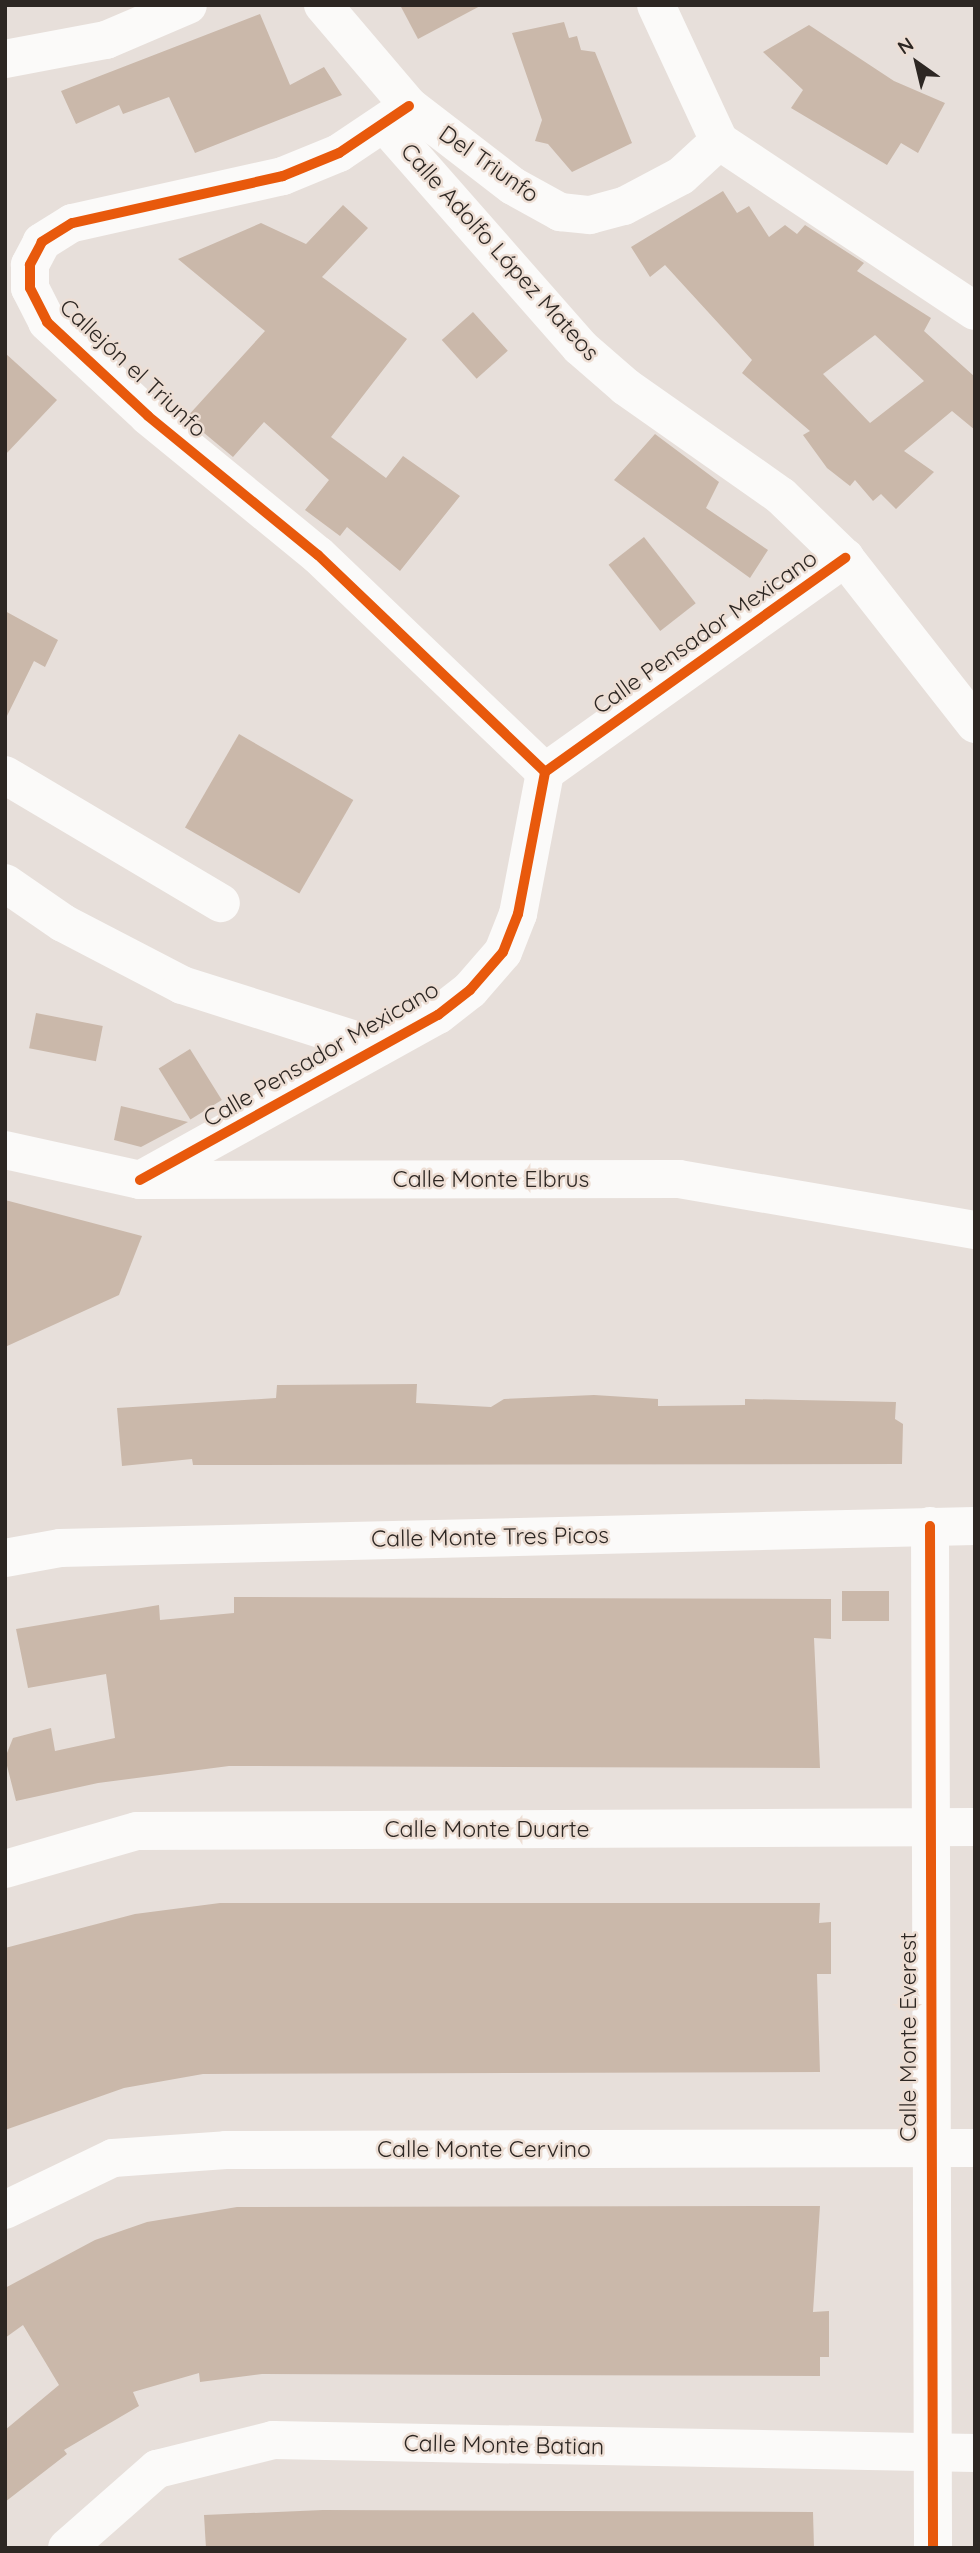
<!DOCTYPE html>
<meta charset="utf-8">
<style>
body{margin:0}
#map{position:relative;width:980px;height:2553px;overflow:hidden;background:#e7dfda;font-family:Quicksand,sans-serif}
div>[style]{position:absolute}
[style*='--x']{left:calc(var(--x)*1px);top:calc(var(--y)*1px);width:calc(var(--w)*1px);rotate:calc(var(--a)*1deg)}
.building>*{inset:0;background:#cab8aa;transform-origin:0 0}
.minor>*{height:38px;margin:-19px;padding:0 19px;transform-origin:19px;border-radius:19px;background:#fbfaf9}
.tertiary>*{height:38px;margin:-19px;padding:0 19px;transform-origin:19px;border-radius:19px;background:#fbfaf9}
.cycleway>*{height:10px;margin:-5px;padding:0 5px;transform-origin:5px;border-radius:5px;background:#e8590c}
span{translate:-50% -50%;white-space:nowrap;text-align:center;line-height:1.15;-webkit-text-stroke:5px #edded4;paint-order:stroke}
.street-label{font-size:23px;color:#2d2723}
.frame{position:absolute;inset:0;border:7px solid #2d2723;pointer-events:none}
.north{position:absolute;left:882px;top:28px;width:70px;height:70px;-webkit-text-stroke:5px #edded4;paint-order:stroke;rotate:326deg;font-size:19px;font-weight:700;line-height:28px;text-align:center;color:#2d2723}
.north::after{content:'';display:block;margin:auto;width:24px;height:32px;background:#2d2723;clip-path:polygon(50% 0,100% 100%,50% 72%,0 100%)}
</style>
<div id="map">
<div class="building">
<div style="clip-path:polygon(400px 5px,482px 5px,418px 39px)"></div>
<div style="clip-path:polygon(260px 14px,290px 85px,324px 67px,342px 95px,195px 153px,169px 97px,123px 114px,119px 105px,76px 124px,61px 91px)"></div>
<div style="clip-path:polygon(564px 22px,569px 38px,577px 36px,581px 50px,595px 52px,632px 143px,572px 172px,548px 144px,535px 141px,542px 120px,512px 33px)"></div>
<div style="clip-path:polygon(809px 25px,894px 81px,945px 103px,918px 153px,901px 143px,887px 165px,791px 108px,803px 90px,763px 52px)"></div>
<div style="clip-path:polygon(evenodd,723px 191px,737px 213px,749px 206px,769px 237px,785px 225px,797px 234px,805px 225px,864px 263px,857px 271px,931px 318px,924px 331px,975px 377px,975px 430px,952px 411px,904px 451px,934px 472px,896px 509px,881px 494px,873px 501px,855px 480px,850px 486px,827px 468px,803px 435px,810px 431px,742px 373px,752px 360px,665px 265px,650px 277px,631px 247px,723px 191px,875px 335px,924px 381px,870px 423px,823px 374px,875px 335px)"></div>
<div style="clip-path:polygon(343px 205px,368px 228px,322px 277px,407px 339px,331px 437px,386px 478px,403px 456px,460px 496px,400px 571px,347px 527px,340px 536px,305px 510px,329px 480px,264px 422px,233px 457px,186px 418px,265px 331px,178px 259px,261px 223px,306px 244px)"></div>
<div style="left:473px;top:312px;width:52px;height:42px;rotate:48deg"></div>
<div style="clip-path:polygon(5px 353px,57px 400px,5px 455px)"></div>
<div style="clip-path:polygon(655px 434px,719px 482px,706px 508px,768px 550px,750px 578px,614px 480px)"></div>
<div style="left:644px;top:537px;width:84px;height:45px;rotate:52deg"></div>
<div style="clip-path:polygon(5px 611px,58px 640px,45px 667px,34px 661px,5px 720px)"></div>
<div style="left:239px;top:734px;width:132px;height:108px;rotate:30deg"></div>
<div style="left:36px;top:1013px;width:68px;height:36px;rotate:11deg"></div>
<div style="left:190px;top:1049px;width:60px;height:37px;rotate:58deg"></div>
<div style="clip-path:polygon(121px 1106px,188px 1122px,141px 1147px,114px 1140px)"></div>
<div style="clip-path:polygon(5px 1200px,142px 1236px,119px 1295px,5px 1347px)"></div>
<div style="clip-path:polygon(417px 1384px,416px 1403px,491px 1407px,504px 1399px,594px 1395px,658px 1399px,658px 1406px,745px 1405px,745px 1399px,896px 1402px,895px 1419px,903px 1424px,902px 1464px,193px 1465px,192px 1459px,122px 1466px,117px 1408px,276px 1398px,277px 1385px)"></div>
<div style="left:842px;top:1591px;width:47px;height:30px"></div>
<div style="clip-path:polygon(234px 1597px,831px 1599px,831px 1639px,814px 1638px,820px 1768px,229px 1766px,98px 1783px,16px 1801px,5px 1758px,13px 1738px,51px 1728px,55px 1751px,115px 1738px,106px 1674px,28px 1688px,16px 1629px,159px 1605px,160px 1620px,234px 1613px)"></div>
<div style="clip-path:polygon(220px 1903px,820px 1903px,819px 1923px,831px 1922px,831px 1974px,817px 1974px,820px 2072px,203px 2074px,124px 2088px,5px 2130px,5px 1948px,135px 1914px)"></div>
<div style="clip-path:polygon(820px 2206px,813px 2312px,829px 2311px,829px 2357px,820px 2357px,820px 2376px,262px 2374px,200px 2382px,199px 2373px,133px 2392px,139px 2406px,64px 2450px,67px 2454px,5px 2502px,5px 2430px,59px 2385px,23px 2325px,5px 2338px,5px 2288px,95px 2240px,147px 2222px,237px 2207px)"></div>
<div style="clip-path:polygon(323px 2510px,813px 2512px,814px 2548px,206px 2548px,204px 2515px)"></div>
</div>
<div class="minor">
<div style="--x:323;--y:5;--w:133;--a:49.6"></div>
<div style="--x:409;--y:106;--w:131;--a:37.6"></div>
<div style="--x:513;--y:186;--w:54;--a:29"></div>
<div style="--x:560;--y:212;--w:30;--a:6"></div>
<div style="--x:590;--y:215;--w:35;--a:-15"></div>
<div style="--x:624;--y:206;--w:64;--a:-27.8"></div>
<div style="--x:681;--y:176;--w:52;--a:-42.6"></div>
<div style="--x:656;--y:5;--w:150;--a:65.1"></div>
<div style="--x:5;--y:59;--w:103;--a:-10.7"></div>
<div style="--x:106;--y:40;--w:89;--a:-23.1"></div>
<div style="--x:409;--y:106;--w:84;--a:146.1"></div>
<div style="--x:339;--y:153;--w:61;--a:157.7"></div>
<div style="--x:283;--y:176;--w:216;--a:167.4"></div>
<div style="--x:72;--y:223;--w:36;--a:148"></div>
<div style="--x:42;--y:242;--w:26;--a:118"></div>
<div style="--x:30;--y:265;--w:23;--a:90"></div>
<div style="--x:30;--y:288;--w:38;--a:63"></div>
<div style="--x:47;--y:322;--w:138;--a:42.9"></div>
<div style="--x:148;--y:416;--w:220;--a:39.3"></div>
<div style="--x:318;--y:555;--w:314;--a:43.7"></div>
<div style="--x:386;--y:126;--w:294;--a:48.7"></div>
<div style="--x:580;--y:347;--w:61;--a:41"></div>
<div style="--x:626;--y:387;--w:189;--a:35.1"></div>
<div style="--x:781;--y:496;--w:89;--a:44.1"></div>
<div style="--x:845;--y:558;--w:211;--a:51.9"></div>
<div style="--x:719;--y:141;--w:307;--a:33.6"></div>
<div style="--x:5;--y:775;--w:251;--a:30.7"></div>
<div style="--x:5;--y:883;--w:70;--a:34.6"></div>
<div style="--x:63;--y:923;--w:134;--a:27.5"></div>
<div style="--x:182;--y:985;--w:206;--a:17.6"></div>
<div style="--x:140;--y:1180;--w:341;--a:-29"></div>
<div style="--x:438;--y:1015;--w:41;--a:-38"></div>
<div style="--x:470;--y:990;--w:50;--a:-49"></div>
<div style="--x:503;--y:952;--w:41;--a:-68.5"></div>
<div style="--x:518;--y:914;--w:145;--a:-79.2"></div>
<div style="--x:545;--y:772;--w:369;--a:-35.5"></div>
<div style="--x:930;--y:1526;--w:1022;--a:89.83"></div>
<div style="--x:5;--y:1558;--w:56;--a:-10.3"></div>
<div style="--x:60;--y:1548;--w:915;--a:-1.38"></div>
<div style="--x:5;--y:1869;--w:137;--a:-16.1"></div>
<div style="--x:137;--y:1831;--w:838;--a:-0.27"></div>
<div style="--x:5;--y:2210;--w:120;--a:-25.7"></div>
<div style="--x:113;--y:2158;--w:113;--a:-4"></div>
<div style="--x:226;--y:2150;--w:749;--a:-0.15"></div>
<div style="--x:67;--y:2548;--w:120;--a:-41.3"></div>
<div style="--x:157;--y:2469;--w:120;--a:-14"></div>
<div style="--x:273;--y:2440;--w:702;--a:1.06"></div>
</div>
<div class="tertiary">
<div style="--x:5;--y:1150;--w:138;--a:12.5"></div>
<div style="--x:140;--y:1180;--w:539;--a:-0.11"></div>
<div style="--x:679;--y:1179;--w:300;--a:9.8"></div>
</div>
<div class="cycleway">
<div style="--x:409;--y:106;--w:84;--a:146.1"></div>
<div style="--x:339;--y:153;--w:61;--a:157.7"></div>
<div style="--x:283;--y:176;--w:216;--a:167.4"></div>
<div style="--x:72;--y:223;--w:36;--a:148"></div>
<div style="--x:42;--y:242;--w:26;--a:118"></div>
<div style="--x:30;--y:265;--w:23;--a:90"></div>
<div style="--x:30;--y:288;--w:38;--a:63"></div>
<div style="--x:47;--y:322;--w:138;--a:42.9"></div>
<div style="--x:148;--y:416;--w:220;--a:39.3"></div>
<div style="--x:318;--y:555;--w:314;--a:43.7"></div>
<div style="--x:140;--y:1180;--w:341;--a:-29"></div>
<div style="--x:438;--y:1015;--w:41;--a:-38"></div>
<div style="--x:470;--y:990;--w:50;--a:-49"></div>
<div style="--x:503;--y:952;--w:41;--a:-68.5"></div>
<div style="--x:518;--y:914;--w:145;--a:-79.2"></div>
<div style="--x:545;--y:772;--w:369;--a:-35.5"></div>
<div style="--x:930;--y:1526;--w:1022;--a:89.83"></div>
</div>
<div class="street-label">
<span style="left:489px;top:164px;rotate:35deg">Del Triunfo</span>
<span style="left:500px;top:252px;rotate:48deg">Calle Adolfo López Mateos</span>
<span style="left:133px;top:368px;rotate:43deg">Callejón el Triunfo</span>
<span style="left:705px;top:632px;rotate:-35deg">Calle Pensador Mexicano</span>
<span style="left:321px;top:1054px;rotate:-30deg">Calle Pensador Mexicano</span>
<span style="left:491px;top:1179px">Calle Monte Elbrus</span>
<span style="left:490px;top:1537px;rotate:-1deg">Calle Monte Tres Picos</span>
<span style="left:487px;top:1829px">Calle Monte Duarte</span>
<span style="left:908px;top:2037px;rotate:-90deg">Calle Monte Everest</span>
<span style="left:484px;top:2149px">Calle Monte Cervino</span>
<span style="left:504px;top:2445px;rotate:1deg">Calle Monte Batian</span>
</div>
<div class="frame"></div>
<div class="north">N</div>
</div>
